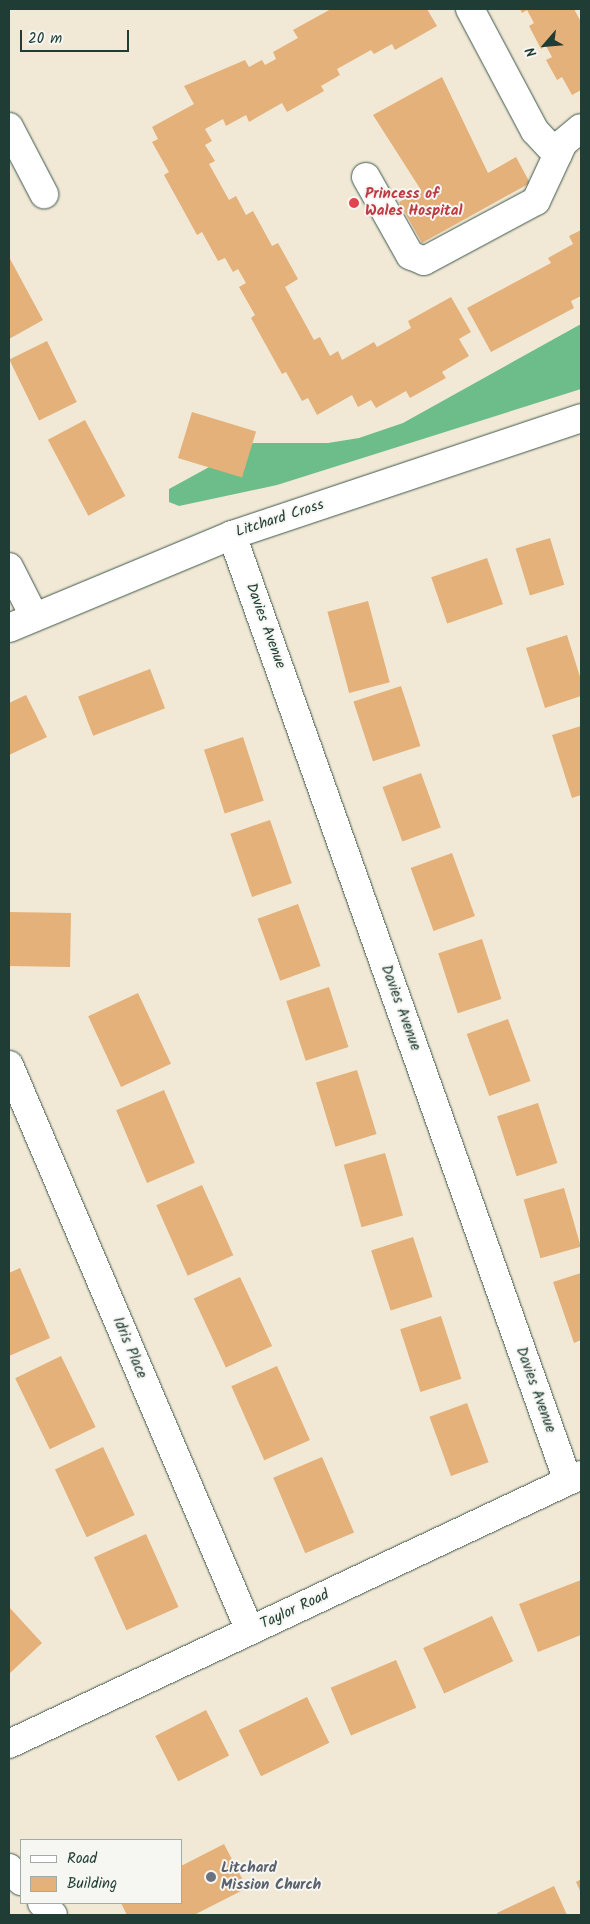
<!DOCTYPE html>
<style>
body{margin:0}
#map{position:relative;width:590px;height:1924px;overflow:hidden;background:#f1e9d5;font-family:Kalam,sans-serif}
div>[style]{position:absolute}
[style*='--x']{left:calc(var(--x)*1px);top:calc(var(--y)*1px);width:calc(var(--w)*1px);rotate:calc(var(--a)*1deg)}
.forest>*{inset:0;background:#6cbd89}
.building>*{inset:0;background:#e4b17a;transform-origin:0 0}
.roads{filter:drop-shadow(0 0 1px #3e574c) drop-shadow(0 0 1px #3e574c)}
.minor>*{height:28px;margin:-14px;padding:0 14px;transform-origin:14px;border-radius:14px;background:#fff}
.major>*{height:28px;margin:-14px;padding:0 14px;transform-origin:14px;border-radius:14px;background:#fff}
.dots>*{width:14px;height:14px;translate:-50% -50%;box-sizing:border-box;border:2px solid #f6f6f2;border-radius:50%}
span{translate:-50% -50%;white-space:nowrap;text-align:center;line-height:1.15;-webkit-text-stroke:4px #f6f6f2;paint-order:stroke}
.health-label{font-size:15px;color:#be3a42;font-weight:700}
.left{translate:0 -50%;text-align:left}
.street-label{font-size:15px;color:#1f3d34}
.worship-label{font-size:15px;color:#5b616d;font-weight:700}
.frame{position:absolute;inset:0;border:10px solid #1f3d34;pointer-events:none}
.legend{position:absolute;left:20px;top:1839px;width:162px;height:65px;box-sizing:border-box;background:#f6f6f2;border:1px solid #a0aca6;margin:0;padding:6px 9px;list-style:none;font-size:15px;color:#1f3d34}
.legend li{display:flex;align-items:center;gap:10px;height:25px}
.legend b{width:25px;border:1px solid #a0aca6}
.north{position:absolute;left:520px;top:20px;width:50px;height:50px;-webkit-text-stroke:4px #f6f6f2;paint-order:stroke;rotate:243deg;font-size:14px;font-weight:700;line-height:20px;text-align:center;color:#1f3d34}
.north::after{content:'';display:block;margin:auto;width:18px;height:22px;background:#1f3d34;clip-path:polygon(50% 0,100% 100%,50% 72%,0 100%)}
.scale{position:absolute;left:20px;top:30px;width:109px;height:22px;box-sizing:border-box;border:2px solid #1f3d34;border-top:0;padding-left:6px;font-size:15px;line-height:18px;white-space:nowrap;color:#1f3d34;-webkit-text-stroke:4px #f6f6f2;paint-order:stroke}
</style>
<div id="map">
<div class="forest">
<div style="clip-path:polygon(581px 324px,581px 389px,277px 485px,179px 506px,169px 502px,169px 489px,253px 443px,328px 443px,359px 438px,403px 423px)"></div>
</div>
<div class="building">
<div style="clip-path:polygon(331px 9px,427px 9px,437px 26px,395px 50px,392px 44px,374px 54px,371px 50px,337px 69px,340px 75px,321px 86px,324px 91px,287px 112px,282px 103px,249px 122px,246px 115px,226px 126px,223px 119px,205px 129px,212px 141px,205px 145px,215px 161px,209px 164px,229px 200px,236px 196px,246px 215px,253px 211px,272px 246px,278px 243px,298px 279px,285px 287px,314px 340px,320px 337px,330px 356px,338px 351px,342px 360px,374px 342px,377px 347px,411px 328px,408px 321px,451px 297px,471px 332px,459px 339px,469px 356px,442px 372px,446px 378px,410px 398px,406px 391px,376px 408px,371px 400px,358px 407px,352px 395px,317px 415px,308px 398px,302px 401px,286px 372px,282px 374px,251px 318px,255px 315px,239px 287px,246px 283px,238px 269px,233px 272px,225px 258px,218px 261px,202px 232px,197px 235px,164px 175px,169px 172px,152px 142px,158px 139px,152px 127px,194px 104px,184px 86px,245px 60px,249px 67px,262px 60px,265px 65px,276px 59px,273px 52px,298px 38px,293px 30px)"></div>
<div style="clip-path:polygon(520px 9px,574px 9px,581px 22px,581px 90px,572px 95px,562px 77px,557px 80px,546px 60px,552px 57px,546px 46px,541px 49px,529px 26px,534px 23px,527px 10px,522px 13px)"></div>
<div style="clip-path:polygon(442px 77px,488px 173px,516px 157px,530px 183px,422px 243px,399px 202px,421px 190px,373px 115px)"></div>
<div style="clip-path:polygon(581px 230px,581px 296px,571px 301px,574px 308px,491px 352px,467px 308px,551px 263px,548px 258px,573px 244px,569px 236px)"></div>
<div style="clip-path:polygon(9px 257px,43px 320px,9px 339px)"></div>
<div style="left:47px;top:341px;width:68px;height:42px;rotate:64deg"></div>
<div style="left:192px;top:412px;width:67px;height:48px;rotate:17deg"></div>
<div style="left:85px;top:420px;width:86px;height:42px;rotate:62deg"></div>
<div style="left:550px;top:538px;width:49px;height:36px;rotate:73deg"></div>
<div style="left:487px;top:558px;width:49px;height:59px;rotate:71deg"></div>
<div style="left:368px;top:601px;width:84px;height:42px;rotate:75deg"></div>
<div style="clip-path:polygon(567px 635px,581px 680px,581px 696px,545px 708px,526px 648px)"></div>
<div style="left:150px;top:669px;width:42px;height:77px;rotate:69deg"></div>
<div style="left:401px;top:686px;width:63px;height:50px;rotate:72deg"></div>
<div style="clip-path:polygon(26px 695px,47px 737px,9px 755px,9px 703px)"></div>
<div style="clip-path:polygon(581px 726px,581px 795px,572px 798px,552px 735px)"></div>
<div style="left:243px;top:737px;width:67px;height:41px;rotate:72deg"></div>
<div style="left:421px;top:773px;width:58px;height:41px;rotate:70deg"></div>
<div style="left:270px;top:820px;width:67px;height:42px;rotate:71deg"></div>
<div style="left:452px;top:853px;width:67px;height:44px;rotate:70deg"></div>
<div style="left:298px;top:904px;width:66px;height:43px;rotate:70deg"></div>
<div style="left:9px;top:912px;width:62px;height:54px;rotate:1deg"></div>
<div style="left:482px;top:939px;width:63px;height:46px;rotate:72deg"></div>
<div style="left:329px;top:987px;width:63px;height:45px;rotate:72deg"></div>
<div style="left:138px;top:993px;width:78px;height:55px;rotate:65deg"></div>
<div style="left:508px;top:1019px;width:66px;height:44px;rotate:70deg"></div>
<div style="left:357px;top:1070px;width:67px;height:43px;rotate:73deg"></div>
<div style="left:164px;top:1090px;width:79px;height:52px;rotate:67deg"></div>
<div style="left:538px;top:1103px;width:63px;height:43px;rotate:72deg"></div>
<div style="left:385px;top:1153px;width:65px;height:43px;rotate:74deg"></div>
<div style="left:202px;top:1185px;width:77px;height:50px;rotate:66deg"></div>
<div style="left:564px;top:1188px;width:61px;height:42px;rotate:74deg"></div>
<div style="left:413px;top:1237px;width:63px;height:44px;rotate:72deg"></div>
<div style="clip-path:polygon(20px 1268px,50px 1338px,9px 1356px,9px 1273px)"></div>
<div style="clip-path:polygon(581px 1273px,581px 1340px,574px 1343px,553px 1282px)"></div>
<div style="left:240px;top:1277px;width:76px;height:51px;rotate:65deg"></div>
<div style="left:441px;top:1316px;width:66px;height:43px;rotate:72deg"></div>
<div style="left:61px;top:1356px;width:79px;height:51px;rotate:64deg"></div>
<div style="left:277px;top:1366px;width:81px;height:50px;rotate:66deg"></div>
<div style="left:467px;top:1403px;width:63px;height:40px;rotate:70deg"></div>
<div style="left:103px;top:1447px;width:75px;height:53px;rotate:65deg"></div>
<div style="left:322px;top:1457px;width:82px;height:53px;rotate:67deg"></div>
<div style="left:146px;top:1534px;width:80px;height:57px;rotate:66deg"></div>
<div style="clip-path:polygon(581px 1580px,581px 1635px,538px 1652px,519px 1604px)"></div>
<div style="clip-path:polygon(9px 1607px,42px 1643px,9px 1674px)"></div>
<div style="left:492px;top:1616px;width:50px;height:76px;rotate:65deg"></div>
<div style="left:396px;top:1660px;width:52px;height:71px;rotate:67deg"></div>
<div style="left:307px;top:1697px;width:51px;height:76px;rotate:64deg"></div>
<div style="left:206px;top:1710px;width:51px;height:57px;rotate:63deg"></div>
<div style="clip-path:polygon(224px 1844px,247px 1888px,194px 1915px,127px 1915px,121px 1903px,181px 1903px,181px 1866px)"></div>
<div style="clip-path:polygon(581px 1879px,581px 1893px,576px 1882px)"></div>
<div style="clip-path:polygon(554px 1886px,567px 1915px,498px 1915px,497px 1913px)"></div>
</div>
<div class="roads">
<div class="minor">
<div style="--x:470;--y:9;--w:138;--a:62"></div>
<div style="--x:535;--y:131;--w:33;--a:47"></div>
<div style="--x:9;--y:127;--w:76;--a:62.4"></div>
<div style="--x:366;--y:177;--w:90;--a:60.6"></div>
<div style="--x:410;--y:255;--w:15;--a:23"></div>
<div style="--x:424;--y:261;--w:127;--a:-28.2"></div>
<div style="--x:536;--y:201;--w:64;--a:-65"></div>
<div style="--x:563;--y:143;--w:23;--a:-40"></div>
<div style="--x:232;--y:535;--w:1004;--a:70.45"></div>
<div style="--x:9;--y:567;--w:55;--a:63"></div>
<div style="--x:9;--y:1065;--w:615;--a:66.94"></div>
<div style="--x:9;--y:1744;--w:632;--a:-25.19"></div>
<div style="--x:9;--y:1868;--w:18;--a:47"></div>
<div style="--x:42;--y:1903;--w:16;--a:47"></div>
</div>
<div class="major">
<div style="--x:9;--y:628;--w:242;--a:-22.6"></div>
<div style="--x:232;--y:535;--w:368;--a:-18.5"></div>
</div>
</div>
<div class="dots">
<div style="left:354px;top:203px;background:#e0444e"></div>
<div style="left:211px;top:1877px;background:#6b7280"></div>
</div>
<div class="health-label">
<span class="left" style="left:365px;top:203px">Princess of<br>Wales Hospital</span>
</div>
<div class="street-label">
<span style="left:280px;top:519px;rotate:-18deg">Litchard Cross</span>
<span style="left:265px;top:626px;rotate:70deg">Davies Avenue</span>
<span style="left:400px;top:1008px;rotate:70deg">Davies Avenue</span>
<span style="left:129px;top:1348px;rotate:67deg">Idris Place</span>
<span style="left:535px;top:1390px;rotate:70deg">Davies Avenue</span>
<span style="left:295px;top:1610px;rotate:-25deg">Taylor Road</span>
</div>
<div class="worship-label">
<span class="left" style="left:221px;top:1877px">Litchard<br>Mission Church</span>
</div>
<div class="frame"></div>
<ul class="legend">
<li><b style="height:6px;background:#fff"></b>Road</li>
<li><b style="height:14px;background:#e4b17a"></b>Building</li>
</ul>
<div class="north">N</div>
<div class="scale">20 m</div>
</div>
